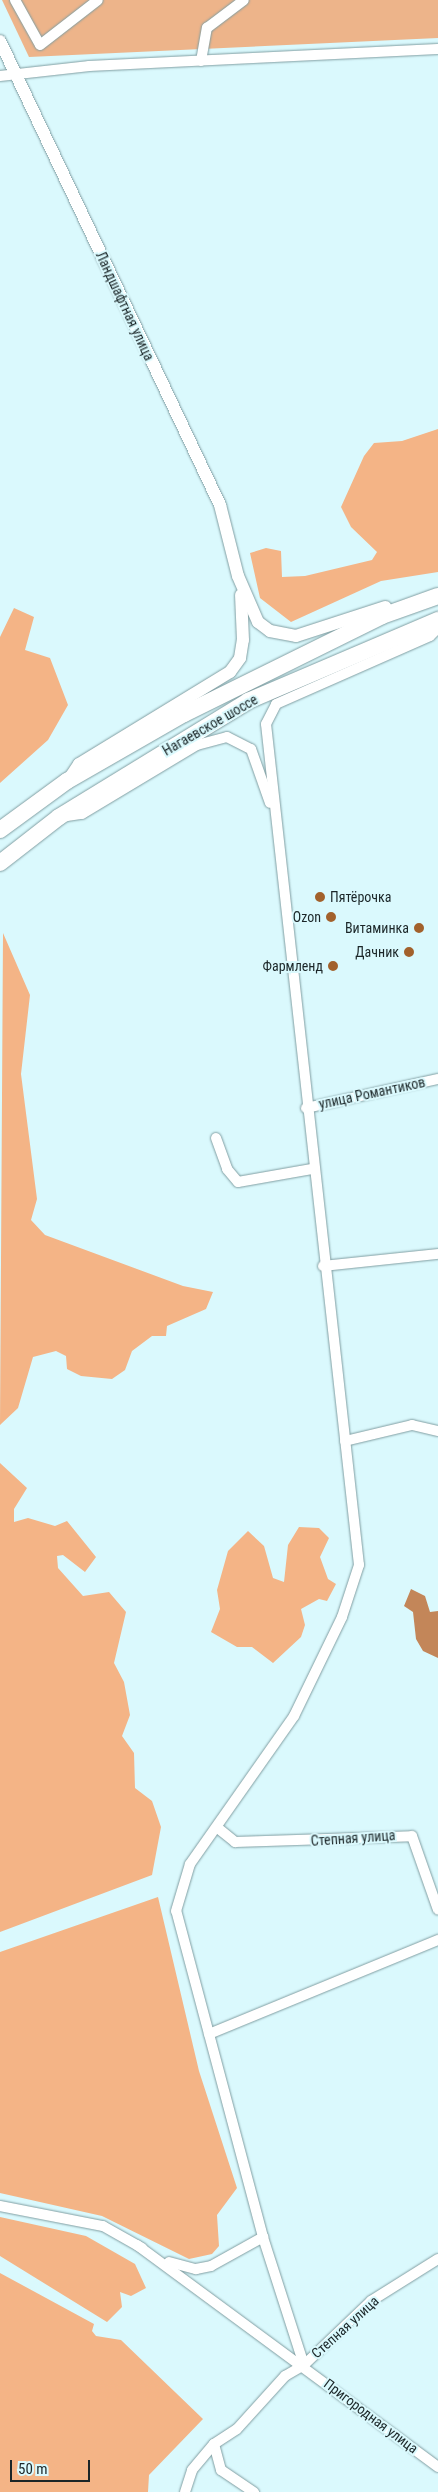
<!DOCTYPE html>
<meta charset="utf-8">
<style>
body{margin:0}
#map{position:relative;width:438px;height:2492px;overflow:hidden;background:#daf9fd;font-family:"Roboto Condensed",sans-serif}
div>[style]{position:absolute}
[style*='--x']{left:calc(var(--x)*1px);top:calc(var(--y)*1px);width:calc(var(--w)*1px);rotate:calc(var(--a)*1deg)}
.green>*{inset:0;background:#edb48a}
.forest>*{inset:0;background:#f4b486}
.water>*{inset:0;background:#c38659}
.roads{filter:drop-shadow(0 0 1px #819ea2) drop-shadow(0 0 1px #819ea2)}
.minor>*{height:10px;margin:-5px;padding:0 5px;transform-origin:5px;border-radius:5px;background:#fff}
.tertiary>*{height:12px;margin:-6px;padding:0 6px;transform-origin:6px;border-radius:6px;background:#fff}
.primary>*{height:16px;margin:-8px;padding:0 8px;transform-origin:8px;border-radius:8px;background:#fff}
.dots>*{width:14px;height:14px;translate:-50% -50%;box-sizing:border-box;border:2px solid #daf9fd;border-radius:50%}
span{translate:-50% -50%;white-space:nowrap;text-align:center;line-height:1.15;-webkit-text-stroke:4px #daf9fd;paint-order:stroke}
.street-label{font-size:14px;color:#1b2628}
.poi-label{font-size:14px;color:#1b2628}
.left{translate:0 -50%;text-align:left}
.right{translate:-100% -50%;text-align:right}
.scale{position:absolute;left:10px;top:2460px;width:80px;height:22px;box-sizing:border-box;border:2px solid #1b2628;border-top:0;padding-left:6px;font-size:15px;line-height:18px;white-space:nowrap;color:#1b2628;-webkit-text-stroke:4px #daf9fd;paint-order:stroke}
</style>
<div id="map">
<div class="green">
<div style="clip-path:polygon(2px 0,438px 0,438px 38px,29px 57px)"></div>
</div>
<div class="forest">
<div style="clip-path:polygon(438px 429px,438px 572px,381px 581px,291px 622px,260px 598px,250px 553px,266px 548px,281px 551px,282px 577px,305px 576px,372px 560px,377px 552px,351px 527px,341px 507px,364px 456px,374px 443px,402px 441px)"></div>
<div style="clip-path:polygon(14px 608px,34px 617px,25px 650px,50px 658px,68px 705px,48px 740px,0 783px,0 637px)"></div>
<div style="clip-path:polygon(3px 933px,30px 995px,21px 1074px,37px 1199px,31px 1220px,45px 1235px,183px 1286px,213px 1292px,206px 1309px,167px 1326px,166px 1336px,152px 1336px,132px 1351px,125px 1370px,112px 1379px,81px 1376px,67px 1369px,66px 1356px,56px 1351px,33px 1357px,18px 1408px,0 1425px)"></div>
<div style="clip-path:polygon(0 1463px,27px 1488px,14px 1509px,14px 1522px,28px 1518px,55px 1526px,67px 1521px,96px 1557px,85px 1572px,63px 1555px,57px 1556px,58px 1568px,83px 1596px,109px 1592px,126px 1612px,114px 1663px,124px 1682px,130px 1715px,122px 1736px,134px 1753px,135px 1788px,152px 1801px,161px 1827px,152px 1875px,0 1932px)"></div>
<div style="clip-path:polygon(299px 1527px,319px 1528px,329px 1538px,320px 1557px,328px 1579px,336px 1584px,327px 1601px,319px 1599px,301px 1609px,305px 1625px,301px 1637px,273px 1663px,252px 1647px,237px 1647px,211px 1632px,220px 1609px,217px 1590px,228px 1551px,248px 1531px,264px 1546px,273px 1578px,284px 1582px,288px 1545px)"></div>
<div style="clip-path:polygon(158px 1897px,199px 2071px,237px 2188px,217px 2215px,219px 2246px,212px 2254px,189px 2259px,102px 2216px,0 2193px,0 1952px)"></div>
<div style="clip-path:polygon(0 2217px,86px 2236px,135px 2264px,146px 2288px,131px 2296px,120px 2292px,122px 2307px,107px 2322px,0 2256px)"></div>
<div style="clip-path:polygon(0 2273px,94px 2324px,92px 2331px,96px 2336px,121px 2340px,203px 2419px,149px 2475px,148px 2492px,0 2492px)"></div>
</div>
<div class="water">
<div style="clip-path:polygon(411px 1589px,425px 1596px,430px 1612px,438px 1611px,438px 1658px,423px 1651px,416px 1639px,413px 1612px,404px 1606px)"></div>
</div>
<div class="roads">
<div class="minor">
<div style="--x:15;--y:0;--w:51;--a:60.9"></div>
<div style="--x:40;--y:45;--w:73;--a:-37.8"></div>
<div style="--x:201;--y:61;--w:34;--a:-80"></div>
<div style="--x:207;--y:28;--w:46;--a:-37.1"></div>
<div style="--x:0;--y:76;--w:90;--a:-6.4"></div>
<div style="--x:89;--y:66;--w:349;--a:-2.8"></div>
<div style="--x:67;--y:816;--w:15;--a:-8"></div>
<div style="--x:82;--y:814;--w:134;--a:-31"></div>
<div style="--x:197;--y:745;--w:31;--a:-15"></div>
<div style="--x:227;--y:737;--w:27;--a:27"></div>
<div style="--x:251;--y:749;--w:57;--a:70.6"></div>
<div style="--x:306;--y:1108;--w:135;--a:-12.4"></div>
<div style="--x:216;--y:1138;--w:33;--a:70"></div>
<div style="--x:227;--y:1169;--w:17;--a:50"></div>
<div style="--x:238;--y:1182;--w:75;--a:-10"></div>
<div style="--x:323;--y:1266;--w:116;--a:-6"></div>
<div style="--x:345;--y:1441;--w:69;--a:-13.4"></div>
<div style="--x:412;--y:1425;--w:27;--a:13"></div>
<div style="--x:219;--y:1829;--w:21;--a:39"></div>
<div style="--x:235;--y:1842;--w:177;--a:-1.9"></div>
<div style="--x:412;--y:1836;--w:78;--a:70.6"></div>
<div style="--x:209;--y:2034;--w:248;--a:-22.3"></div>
<div style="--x:0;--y:2206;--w:105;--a:11"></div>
<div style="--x:103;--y:2226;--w:45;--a:29.4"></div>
<div style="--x:137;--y:2245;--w:374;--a:36.4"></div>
<div style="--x:169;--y:2262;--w:28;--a:15"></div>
<div style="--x:196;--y:2269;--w:15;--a:-11"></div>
<div style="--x:211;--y:2266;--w:60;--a:-29.1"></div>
<div style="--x:304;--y:2365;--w:134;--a:-107.8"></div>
<div style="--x:263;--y:2237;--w:337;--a:-104.9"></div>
<div style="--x:176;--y:1911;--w:49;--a:-73.4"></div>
<div style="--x:190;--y:1864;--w:181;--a:-54.9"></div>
<div style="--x:294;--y:1716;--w:110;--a:-64.1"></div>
<div style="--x:342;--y:1617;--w:55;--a:-71.9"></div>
<div style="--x:359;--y:1565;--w:846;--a:-96.31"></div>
<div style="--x:266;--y:724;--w:22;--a:-63"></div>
<div style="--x:276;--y:704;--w:168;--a:-23.8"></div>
<div style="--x:430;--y:636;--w:11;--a:-45"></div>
<div style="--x:214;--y:2444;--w:27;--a:75"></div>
<div style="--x:221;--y:2470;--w:40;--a:34"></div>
<div style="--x:185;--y:2492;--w:23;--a:-72"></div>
<div style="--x:192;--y:2470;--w:34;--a:-50"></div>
<div style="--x:214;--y:2444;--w:27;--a:-33"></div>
<div style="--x:237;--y:2429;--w:72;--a:-47.8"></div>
<div style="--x:285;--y:2376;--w:22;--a:-30"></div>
<div style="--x:304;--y:2365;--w:93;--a:-43.7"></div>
<div style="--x:371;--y:2301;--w:79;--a:-32.1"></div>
</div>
<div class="tertiary">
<div style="--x:0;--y:41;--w:514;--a:64.63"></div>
<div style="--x:220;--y:505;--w:73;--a:75.8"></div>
<div style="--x:238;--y:576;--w:50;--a:66.5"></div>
<div style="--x:258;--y:622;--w:15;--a:37"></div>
<div style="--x:270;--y:631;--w:26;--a:11"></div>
<div style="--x:296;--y:636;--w:94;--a:-18"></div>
<div style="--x:69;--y:779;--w:18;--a:-56"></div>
<div style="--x:79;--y:764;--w:177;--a:-31.4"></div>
<div style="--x:230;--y:672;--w:17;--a:-54"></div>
<div style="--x:240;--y:658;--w:18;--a:-81"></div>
<div style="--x:243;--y:640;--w:45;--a:-92.5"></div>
</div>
<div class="primary">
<div style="--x:0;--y:830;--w:83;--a:-36.2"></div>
<div style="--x:67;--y:781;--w:135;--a:-29.8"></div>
<div style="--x:184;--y:714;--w:221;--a:-26.3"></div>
<div style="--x:382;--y:616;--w:59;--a:-19.7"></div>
<div style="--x:0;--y:863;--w:75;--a:-37.9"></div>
<div style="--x:59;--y:817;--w:222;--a:-31.5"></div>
<div style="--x:248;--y:701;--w:207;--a:-23.1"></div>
</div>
</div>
<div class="dots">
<div style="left:320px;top:897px;background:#a2612c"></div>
<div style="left:331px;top:917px;background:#a2612c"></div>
<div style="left:419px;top:928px;background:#a2612c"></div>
<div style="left:409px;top:952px;background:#a2612c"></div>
<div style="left:333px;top:966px;background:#a2612c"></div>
</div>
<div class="street-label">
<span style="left:125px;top:306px;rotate:65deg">Ландшафтная улица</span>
<span style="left:210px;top:725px;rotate:-30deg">Нагаевское шоссе</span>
<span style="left:372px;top:1093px;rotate:-12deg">улица Романтиков</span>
<span style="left:353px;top:1838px;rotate:-4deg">Степная улица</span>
<span style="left:345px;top:2327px;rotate:-42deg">Степная улица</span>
<span style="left:371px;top:2416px;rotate:37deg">Пригородная улица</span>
</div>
<div class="poi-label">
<span class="left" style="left:330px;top:897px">Пятёрочка</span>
<span class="right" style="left:321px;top:917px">Ozon</span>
<span class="right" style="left:409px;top:928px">Витаминка</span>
<span class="right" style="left:399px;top:952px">Дачник</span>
<span class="right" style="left:323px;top:966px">Фармленд</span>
</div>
<div class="scale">50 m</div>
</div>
